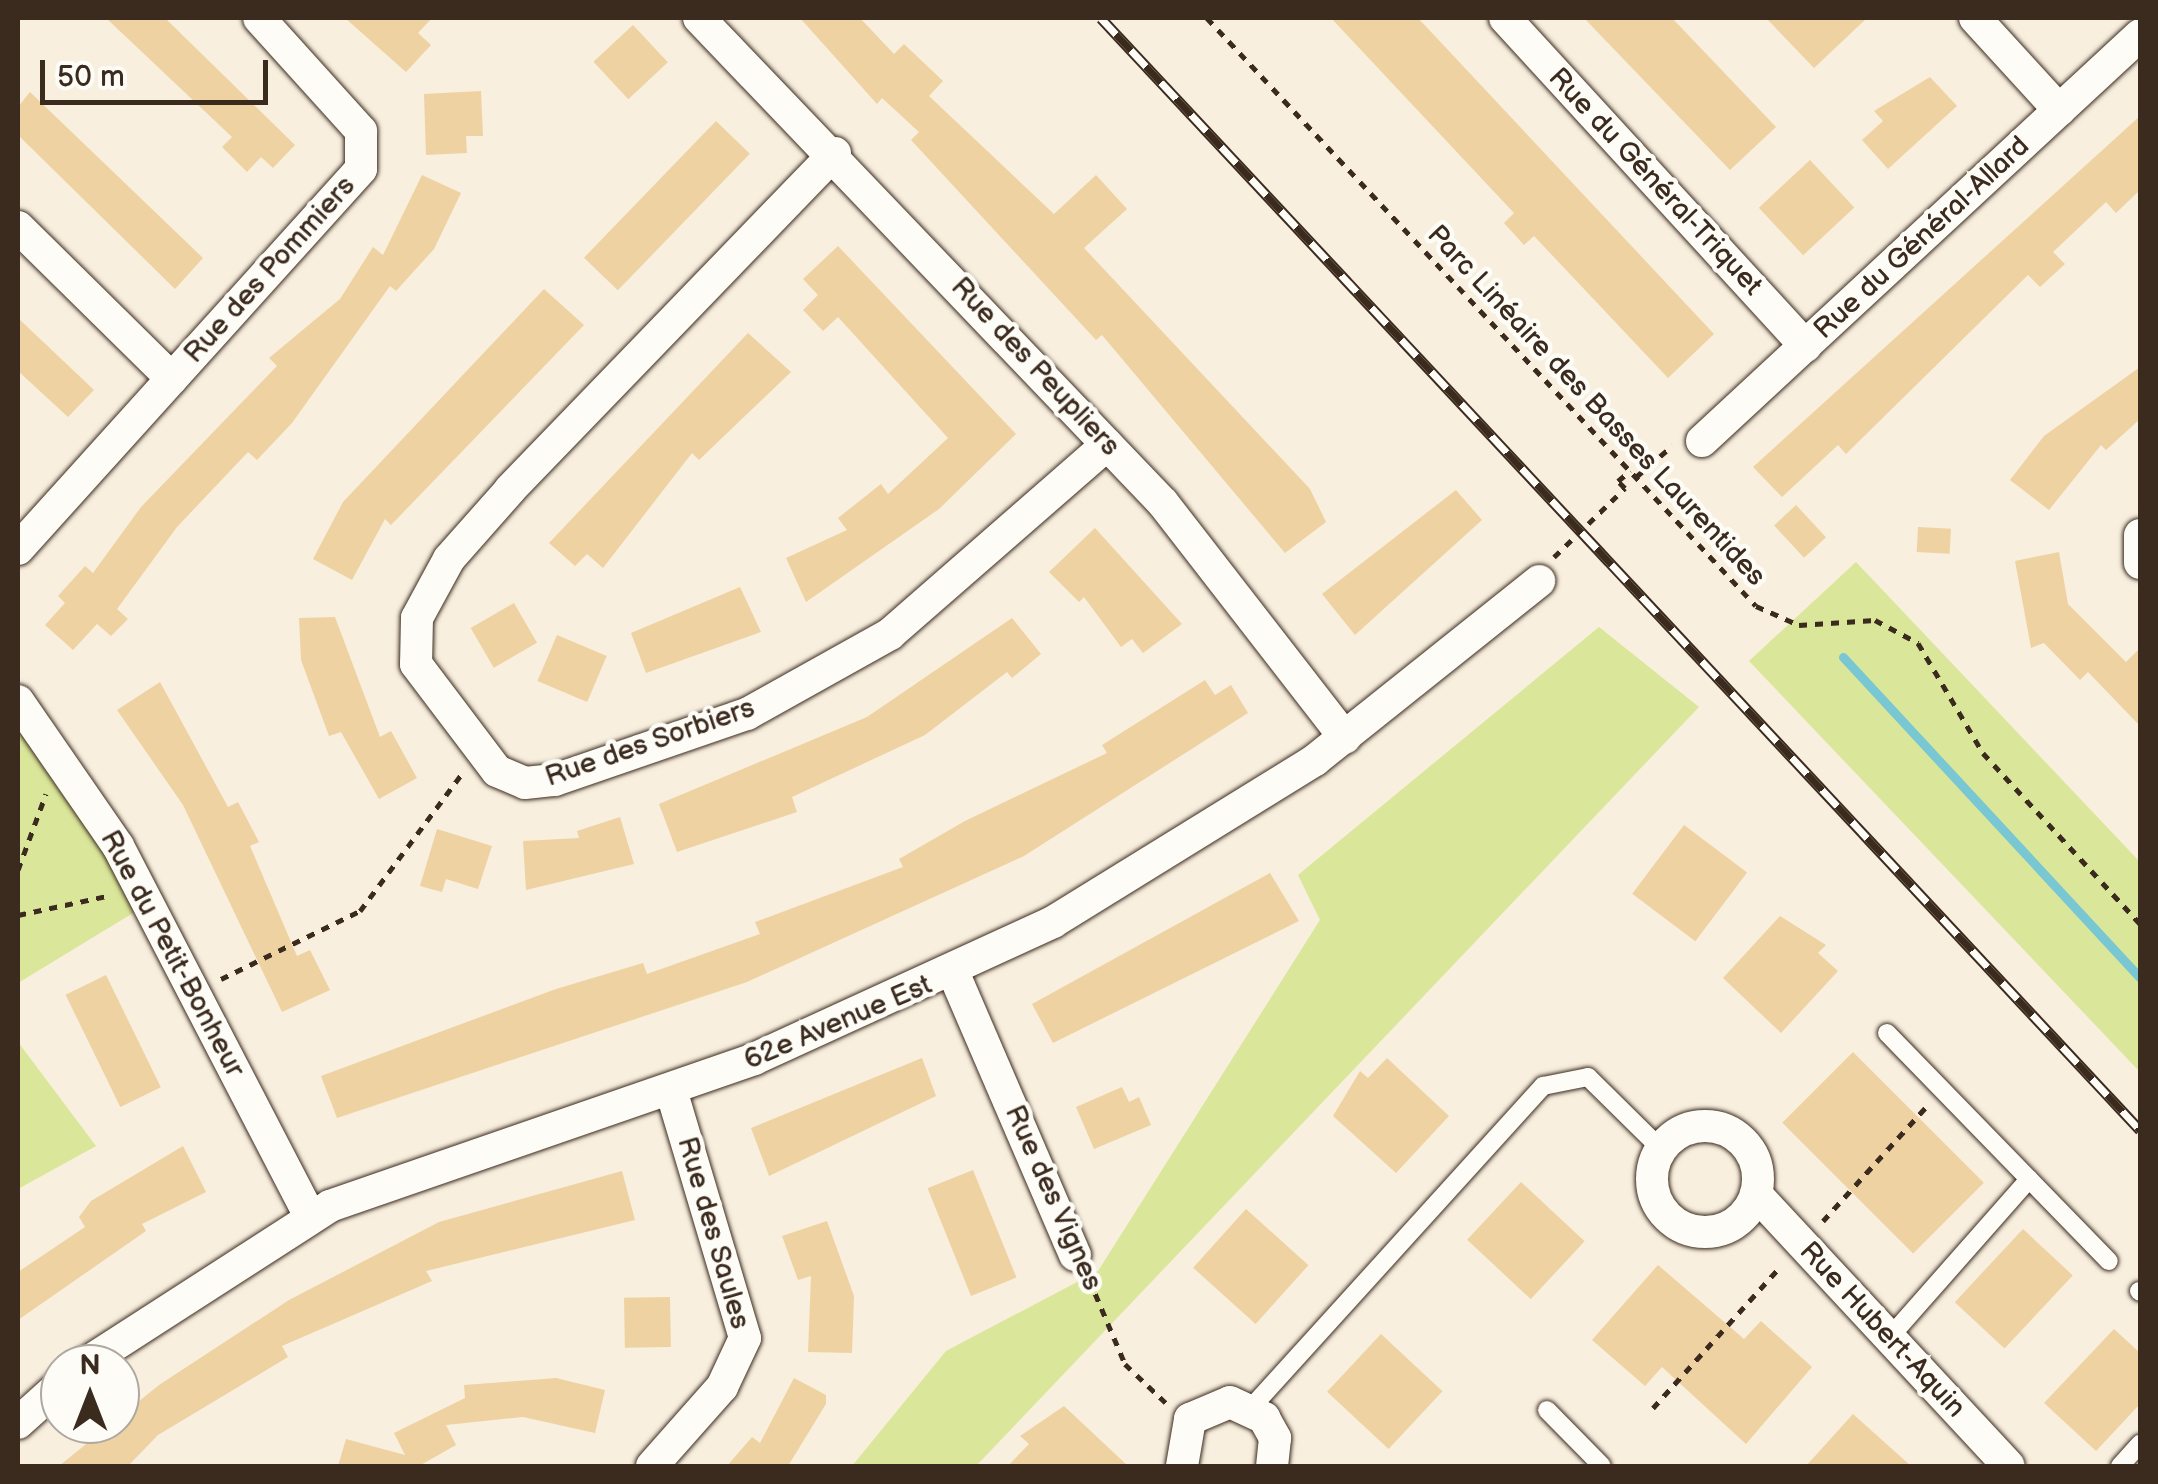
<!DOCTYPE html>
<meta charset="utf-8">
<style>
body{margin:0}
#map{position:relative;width:2158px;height:1484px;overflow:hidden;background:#f8efde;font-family:"Balsamiq Sans",sans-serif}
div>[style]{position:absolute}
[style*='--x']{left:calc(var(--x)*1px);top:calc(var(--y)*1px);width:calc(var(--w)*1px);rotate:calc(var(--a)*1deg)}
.green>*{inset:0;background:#dae699}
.stream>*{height:9px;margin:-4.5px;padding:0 4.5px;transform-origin:4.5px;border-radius:4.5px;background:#78c7d3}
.building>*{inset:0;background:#eed2a2;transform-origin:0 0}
.path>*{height:5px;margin-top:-2.5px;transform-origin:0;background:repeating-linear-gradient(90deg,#3b2a1e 0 8px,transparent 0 16px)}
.roads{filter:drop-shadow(0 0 2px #3b2a1e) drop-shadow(0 0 2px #3b2a1e)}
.lane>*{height:18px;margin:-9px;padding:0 9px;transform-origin:9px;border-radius:9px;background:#fdfcf7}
.street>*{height:32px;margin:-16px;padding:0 16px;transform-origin:16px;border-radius:16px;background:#fdfcf7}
.street>.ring{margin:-16px;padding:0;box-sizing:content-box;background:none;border:32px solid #fdfcf7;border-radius:50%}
.rail>*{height:11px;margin-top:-5.5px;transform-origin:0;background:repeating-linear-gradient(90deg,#fdfcf7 0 22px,#3b2a1e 0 44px);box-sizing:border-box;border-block:2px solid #3b2a1e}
span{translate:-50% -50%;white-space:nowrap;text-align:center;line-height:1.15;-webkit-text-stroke:9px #fdfcf7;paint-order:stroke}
.street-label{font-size:28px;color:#3b2a1e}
.frame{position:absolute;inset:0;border:20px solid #3b2a1e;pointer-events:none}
.north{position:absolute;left:40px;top:1344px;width:100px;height:100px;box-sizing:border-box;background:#fdfcf7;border:2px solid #afa8a0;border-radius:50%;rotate:0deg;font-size:28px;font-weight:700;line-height:40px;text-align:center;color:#3b2a1e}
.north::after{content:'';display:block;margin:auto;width:35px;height:45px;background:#3b2a1e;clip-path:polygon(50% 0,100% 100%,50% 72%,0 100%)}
.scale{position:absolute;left:40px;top:60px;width:228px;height:45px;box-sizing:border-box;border:5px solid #3b2a1e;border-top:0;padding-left:12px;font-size:30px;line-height:35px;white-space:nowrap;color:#3b2a1e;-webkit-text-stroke:8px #fdfcf7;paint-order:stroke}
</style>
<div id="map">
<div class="green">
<div style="clip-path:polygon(1856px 562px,2140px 862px,2140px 1072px,1749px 661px)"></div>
<div style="clip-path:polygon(1599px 627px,1699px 707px,976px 1466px,852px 1466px,946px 1351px,1098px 1271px,1320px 920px,1298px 875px)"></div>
<div style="clip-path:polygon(18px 720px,143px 907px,18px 983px)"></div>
<div style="clip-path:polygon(18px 1042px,96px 1146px,18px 1189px)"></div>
</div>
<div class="stream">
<div style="--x:1843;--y:657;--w:437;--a:47.2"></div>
</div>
<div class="building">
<div style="clip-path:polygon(106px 18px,165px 18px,295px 145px,273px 168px,261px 157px,247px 172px,222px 147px,232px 137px)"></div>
<div style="clip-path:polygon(345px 18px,432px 18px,418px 33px,431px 45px,406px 72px)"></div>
<div style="clip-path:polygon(800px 18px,860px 18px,894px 54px,904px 44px,943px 81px,929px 96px,1054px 214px,1096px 175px,1127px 209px,1084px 248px,1310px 489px,1326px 522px,1285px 553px,1102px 335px,1096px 340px,911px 140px,919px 132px,882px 98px,877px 104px)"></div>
<div style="clip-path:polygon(1331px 18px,1418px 18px,1714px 334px,1668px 378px,1534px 236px,1524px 245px,1504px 223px,1514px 213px)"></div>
<div style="clip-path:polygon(1584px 18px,1672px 18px,1776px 127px,1730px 170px)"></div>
<div style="clip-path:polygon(1766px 18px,1867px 18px,1814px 68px)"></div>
<div style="left:633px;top:25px;width:51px;height:54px;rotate:47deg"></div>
<div style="clip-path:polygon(1930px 77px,1957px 106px,1888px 169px,1862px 140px,1883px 121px,1874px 111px)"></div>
<div style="clip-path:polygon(481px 91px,483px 136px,466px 136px,467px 153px,426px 155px,424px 94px)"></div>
<div style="clip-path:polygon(30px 92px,203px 258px,175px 289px,18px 135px,18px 107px)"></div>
<div style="clip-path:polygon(2140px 116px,2140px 190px,2116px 213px,2106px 202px,2053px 252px,2065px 264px,2040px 287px,2028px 275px,1846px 454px,1838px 445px,1782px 497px,1753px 467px)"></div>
<div style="left:716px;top:121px;width:47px;height:190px;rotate:44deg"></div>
<div style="left:1810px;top:160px;width:65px;height:70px;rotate:47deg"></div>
<div style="clip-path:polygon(422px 175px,461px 193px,434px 249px,396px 291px,390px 286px,292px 423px,257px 460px,248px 452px,177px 527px,117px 609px,128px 619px,111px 636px,97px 624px,73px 650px,45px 625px,65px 603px,58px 596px,85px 566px,93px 573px,141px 507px,277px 366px,269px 358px,340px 299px,373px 247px,383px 255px)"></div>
<div style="clip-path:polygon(838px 246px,1016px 434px,939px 509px,806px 602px,786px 558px,847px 530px,838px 518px,881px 484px,888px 494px,948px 438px,838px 317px,823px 331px,803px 310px,818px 295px,803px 279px)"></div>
<div style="clip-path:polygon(544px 289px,584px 325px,391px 525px,385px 519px,352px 580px,313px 559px,343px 502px)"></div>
<div style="clip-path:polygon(18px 318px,94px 390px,68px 417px,18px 371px)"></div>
<div style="clip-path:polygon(748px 333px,791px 372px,699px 460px,692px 453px,603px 568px,587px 554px,575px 566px,549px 543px)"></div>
<div style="clip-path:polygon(2140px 367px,2140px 419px,2106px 450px,2101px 445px,2049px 510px,2010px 480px,2044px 436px)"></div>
<div style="clip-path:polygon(1456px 490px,1482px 520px,1355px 635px,1322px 594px)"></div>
<div style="left:1796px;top:505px;width:44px;height:30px;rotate:47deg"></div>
<div style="left:1918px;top:527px;width:33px;height:25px;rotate:3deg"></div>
<div style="clip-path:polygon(1095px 528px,1182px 624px,1143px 653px,1132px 639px,1121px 647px,1084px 597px,1079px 602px,1049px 572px)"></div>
<div style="clip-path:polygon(2059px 552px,2068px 604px,2126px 662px,2140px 648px,2140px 726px,2088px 672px,2080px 680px,2044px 643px,2031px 648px,2015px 561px)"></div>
<div style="clip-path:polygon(740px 587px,761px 632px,646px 673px,631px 633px)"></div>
<div style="left:514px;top:603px;width:46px;height:50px;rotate:60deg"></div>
<div style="clip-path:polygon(335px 617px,380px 737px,391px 731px,417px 778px,379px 799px,341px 732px,329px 736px,301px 660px,299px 618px)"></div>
<div style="clip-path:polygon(1012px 618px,1041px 654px,1012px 678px,1007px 672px,925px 735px,792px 797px,797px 812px,677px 852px,659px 804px,867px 717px)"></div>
<div style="left:557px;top:635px;width:54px;height:50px;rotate:23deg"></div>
<div style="clip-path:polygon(1205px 680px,1215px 695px,1231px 685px,1248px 713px,1024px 856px,747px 982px,337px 1118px,321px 1076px,556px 989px,643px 963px,647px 974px,760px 934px,755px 922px,903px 867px,899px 859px,965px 821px,1107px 753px,1102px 745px)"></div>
<div style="clip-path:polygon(160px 682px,228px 807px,238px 802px,259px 842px,250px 846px,297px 956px,310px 950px,330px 990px,282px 1012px,183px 805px,117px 710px)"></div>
<div style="clip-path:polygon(620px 817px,634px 864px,526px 890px,523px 841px,579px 838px,577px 831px)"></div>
<div style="left:1684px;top:825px;width:79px;height:86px;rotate:37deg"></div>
<div style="clip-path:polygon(437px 829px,492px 846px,478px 889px,446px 879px,442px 892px,420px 886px)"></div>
<div style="clip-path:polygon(1270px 873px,1299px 921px,1053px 1043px,1032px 1004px)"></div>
<div style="clip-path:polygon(1780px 916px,1826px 945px,1818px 953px,1838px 971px,1781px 1033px,1723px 978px)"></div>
<div style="left:106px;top:975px;width:125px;height:45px;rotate:64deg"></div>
<div style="left:1853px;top:1052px;width:185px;height:100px;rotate:45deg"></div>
<div style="clip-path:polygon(922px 1058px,936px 1096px,769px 1176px,751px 1128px)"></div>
<div style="clip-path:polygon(1387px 1058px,1449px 1116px,1396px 1173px,1333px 1116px,1360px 1071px,1368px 1078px)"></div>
<div style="clip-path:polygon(1122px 1087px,1129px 1102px,1139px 1097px,1151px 1125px,1094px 1149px,1076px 1107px)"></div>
<div style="clip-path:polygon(183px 1146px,206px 1192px,142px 1224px,146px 1231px,18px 1320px,18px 1272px,85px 1227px,79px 1217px,91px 1201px)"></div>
<div style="left:973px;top:1170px;width:116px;height:49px;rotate:68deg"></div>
<div style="clip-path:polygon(622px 1171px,635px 1220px,426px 1271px,432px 1281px,282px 1346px,288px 1357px,158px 1435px,128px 1466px,59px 1466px,159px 1385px,289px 1300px,439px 1222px)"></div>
<div style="left:1521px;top:1182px;width:87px;height:79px;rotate:43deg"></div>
<div style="left:1246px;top:1209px;width:84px;height:79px;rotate:42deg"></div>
<div style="clip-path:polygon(827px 1221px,854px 1296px,852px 1353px,808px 1352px,811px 1276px,798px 1280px,782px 1236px)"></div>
<div style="left:2023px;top:1229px;width:68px;height:100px;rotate:43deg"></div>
<div style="clip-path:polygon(1658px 1265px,1744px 1339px,1761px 1321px,1812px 1367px,1746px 1444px,1662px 1367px,1645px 1386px,1592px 1340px)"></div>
<div style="left:670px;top:1297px;width:50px;height:46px;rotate:89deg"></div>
<div style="clip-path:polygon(2114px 1329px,2140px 1353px,2140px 1404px,2096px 1451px,2044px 1403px)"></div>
<div style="left:1381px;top:1334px;width:84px;height:79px;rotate:43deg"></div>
<div style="clip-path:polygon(556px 1378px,605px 1390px,595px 1433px,523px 1417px,446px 1425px,456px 1445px,419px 1466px,338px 1466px,346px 1439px,405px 1455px,394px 1433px,465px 1398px,464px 1385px)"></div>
<div style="clip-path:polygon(794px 1378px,826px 1395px,826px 1404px,788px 1466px,727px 1466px,752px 1437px,760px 1443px)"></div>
<div style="clip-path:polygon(1064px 1406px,1128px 1466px,1008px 1466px,1029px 1444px,1020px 1436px)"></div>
<div style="clip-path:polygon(1853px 1414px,1911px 1466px,1806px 1466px)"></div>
</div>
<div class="path">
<div style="--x:1207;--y:18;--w:804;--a:46.96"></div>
<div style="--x:1756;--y:606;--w:47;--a:23.8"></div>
<div style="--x:1799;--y:625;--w:76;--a:-3.8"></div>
<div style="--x:1875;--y:620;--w:49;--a:28.1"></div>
<div style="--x:1918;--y:643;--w:128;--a:59.4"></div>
<div style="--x:1983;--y:753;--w:232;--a:47.4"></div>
<div style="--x:1636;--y:477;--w:48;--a:-40.7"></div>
<div style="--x:1554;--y:557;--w:99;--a:-44.2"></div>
<div style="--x:1625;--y:488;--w:10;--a:-135"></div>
<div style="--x:1618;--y:481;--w:16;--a:-40"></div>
<div style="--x:18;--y:870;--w:81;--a:-69.8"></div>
<div style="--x:18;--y:915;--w:95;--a:-12.1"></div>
<div style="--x:221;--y:979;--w:155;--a:-26.1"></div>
<div style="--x:360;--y:911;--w:169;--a:-53.4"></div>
<div style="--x:1823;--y:1221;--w:154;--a:-47.9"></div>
<div style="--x:1089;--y:1279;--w:92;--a:67"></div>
<div style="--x:1125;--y:1364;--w:57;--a:43.6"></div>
<div style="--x:1653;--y:1408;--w:191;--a:-48"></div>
</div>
<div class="roads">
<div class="lane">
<div style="--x:1887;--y:1033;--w:318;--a:45.8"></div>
<div style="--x:2139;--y:1291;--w:1;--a:45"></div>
<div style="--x:1889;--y:1338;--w:212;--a:-48.6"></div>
<div style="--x:1251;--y:1408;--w:435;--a:-47.8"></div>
<div style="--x:1543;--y:1086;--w:46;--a:-11.3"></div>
<div style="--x:1588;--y:1077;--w:103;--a:44.6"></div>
<div style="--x:1547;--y:1410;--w:78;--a:45.5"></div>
<div style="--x:2120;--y:1466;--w:30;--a:-48"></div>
</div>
<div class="street">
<div style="--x:699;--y:18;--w:671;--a:46.27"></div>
<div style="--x:1163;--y:503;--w:297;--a:52.2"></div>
<div style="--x:1505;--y:18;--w:445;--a:47.5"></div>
<div style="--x:1975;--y:18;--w:125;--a:47.6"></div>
<div style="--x:835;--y:153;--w:468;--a:134"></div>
<div style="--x:510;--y:490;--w:92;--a:131.5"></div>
<div style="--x:449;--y:559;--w:67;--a:118.5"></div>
<div style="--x:417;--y:618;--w:46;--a:91.2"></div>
<div style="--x:416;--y:664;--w:134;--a:52.9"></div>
<div style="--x:497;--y:771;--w:30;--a:23"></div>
<div style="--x:525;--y:783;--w:30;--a:-6"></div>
<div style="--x:555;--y:780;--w:203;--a:-19"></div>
<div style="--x:747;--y:714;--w:164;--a:-29.2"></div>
<div style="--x:890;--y:634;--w:288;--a:-41.1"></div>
<div style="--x:18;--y:227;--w:216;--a:44.6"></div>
<div style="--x:1702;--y:441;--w:597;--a:-42.83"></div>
<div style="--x:2140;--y:535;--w:28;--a:90"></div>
<div style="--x:18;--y:549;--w:512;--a:-47.93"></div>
<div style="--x:361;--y:169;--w:38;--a:-90"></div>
<div style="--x:361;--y:131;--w:152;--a:-132.1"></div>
<div style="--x:18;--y:701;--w:176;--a:55.4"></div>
<div style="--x:118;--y:846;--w:417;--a:62.6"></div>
<div style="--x:954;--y:974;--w:306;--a:66.7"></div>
<div class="ring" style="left:1652px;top:1126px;width:74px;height:74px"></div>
<div style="--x:1756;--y:1194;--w:371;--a:47.1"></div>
<div style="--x:85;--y:1364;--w:292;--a:-32.8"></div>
<div style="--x:330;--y:1206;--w:449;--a:-19.1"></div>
<div style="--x:754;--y:1059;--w:329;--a:-24.6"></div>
<div style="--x:1053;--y:922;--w:308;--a:-31.7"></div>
<div style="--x:1315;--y:760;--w:287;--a:-38.6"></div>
<div style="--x:18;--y:1423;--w:57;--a:-42.1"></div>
<div style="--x:652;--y:1466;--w:106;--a:-48.5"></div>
<div style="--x:722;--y:1387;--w:54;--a:-64.9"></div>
<div style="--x:745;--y:1338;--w:259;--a:-106.6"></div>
<div style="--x:1182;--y:1466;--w:48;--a:-80.3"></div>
<div style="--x:1190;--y:1419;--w:43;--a:-23"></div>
<div style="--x:1230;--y:1402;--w:38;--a:25"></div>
<div style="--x:1264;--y:1418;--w:23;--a:61"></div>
<div style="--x:1275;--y:1438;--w:28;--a:96"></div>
</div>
</div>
<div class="rail">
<div style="--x:1101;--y:18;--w:1522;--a:46.94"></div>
</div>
<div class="street-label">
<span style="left:1655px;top:182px;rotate:47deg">Rue du Général-Triquet</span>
<span style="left:1922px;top:238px;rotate:-43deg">Rue du Général-Allard</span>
<span style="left:270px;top:270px;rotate:-48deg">Rue des Pommiers</span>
<span style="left:1035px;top:367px;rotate:47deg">Rue des Peupliers</span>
<span style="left:1596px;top:406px;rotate:47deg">Parc Linéaire des Basses Laurentides</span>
<span style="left:650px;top:743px;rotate:-19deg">Rue des Sorbiers</span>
<span style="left:172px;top:954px;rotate:62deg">Rue du Petit-Bonheur</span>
<span style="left:838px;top:1023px;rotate:-23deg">62e Avenue Est</span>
<span style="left:1053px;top:1198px;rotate:66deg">Rue des Vignes</span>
<span style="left:713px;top:1233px;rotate:74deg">Rue des Saules</span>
<span style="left:1882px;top:1330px;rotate:47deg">Rue Hubert-Aquin</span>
</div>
<div class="frame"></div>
<div class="north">N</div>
<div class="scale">50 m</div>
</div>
